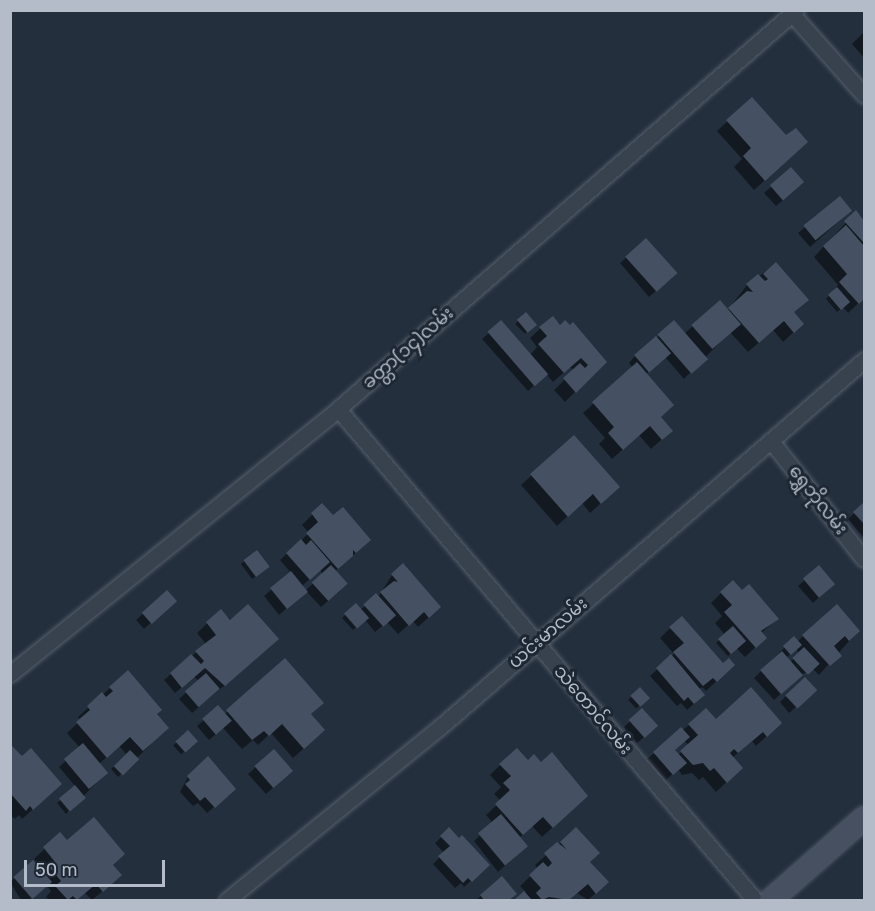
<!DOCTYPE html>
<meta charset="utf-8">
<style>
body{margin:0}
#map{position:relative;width:875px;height:911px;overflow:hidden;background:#242f3e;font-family:Rubik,"Noto Sans Myanmar",sans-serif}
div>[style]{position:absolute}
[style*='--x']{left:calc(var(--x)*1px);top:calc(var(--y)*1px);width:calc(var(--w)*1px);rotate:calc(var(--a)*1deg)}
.shadow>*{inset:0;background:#0007;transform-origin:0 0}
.building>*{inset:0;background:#455162;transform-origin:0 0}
.roads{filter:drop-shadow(0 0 2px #565f6c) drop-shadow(0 0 2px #565f6c)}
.minor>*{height:15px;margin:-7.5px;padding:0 7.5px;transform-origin:7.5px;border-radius:7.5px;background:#38414e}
.secondary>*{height:21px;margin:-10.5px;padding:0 10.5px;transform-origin:10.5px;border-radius:10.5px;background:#465061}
span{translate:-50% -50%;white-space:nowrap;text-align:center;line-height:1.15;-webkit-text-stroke:6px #1d2633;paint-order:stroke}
.street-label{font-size:18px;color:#b4bcc9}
.frame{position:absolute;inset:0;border:12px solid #b4bcc9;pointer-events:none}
.scale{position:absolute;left:24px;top:860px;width:141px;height:27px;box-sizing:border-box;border:3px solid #b4bcc9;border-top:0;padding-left:8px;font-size:18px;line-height:21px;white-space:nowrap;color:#b4bcc9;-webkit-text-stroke:4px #1d2633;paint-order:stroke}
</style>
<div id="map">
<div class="shadow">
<div style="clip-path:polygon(864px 32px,864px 58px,852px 44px)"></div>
<div style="clip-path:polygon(752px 99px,796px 152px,754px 190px,734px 167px,742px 159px,717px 131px)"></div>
<div style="clip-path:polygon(771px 187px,796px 189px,776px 206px,764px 193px)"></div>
<div style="clip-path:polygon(840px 199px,844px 217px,810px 247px,798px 233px)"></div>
<div style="clip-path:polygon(855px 213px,864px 223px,864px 298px,848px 313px,843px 307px,837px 312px,826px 299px,838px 285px,814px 257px)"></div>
<div style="clip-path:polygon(627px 257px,668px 280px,649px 297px,620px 263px)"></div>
<div style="clip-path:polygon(776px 264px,793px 313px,802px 324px,783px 342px,773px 330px,748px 352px,730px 332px,684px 379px,665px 357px,645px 375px,659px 418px,671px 431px,651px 449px,639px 435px,612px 459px,599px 444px,605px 438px,583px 413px,633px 368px,629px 363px,635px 356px,674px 323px,684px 334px,720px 302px,727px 311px,747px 285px)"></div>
<div style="left:525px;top:314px;width:14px;height:14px;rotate:45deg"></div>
<div style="clip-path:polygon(552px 318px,605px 362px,565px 402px,554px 390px,574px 371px,570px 367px,553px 382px,546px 374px,528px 391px,482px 339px,489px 333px,530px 355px,537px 347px,530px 338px)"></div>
<div style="clip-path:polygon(574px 437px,608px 497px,590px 513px,582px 503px,557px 526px,521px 485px)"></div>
<div style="clip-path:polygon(864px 504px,864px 538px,848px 519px)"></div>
<div style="clip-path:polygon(evenodd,322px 505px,359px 550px,335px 571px,340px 591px,321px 607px,306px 591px,279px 615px,264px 596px,291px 573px,280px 560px,309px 533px,302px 525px,322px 505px,320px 570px,323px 574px,305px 591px,302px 586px,320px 570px)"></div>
<div style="clip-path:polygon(244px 561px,265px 570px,252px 579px,241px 564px)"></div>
<div style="clip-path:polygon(392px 575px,429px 617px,418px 627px,413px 621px,398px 634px,387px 622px,375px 632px,365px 620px,353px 630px,342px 618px,356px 605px,360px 610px,378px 597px)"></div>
<div style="clip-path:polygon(805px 580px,827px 590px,813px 603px,798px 586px)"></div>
<div style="clip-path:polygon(167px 592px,168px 607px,144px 629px,136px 620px)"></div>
<div style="clip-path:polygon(742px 592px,777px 619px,761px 633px,765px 638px,745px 657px,736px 648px,728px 656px,716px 643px,725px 635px,715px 623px,722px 616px,711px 603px,721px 593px)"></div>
<div style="clip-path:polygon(220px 611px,267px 649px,192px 713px,179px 699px,199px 681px,194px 677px,175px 693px,164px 680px,206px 644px,197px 633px)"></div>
<div style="clip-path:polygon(670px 628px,723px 665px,723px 675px,706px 691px,702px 687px,698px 690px,696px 702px,687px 710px,681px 703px,677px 706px,650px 676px,674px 654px,660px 638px)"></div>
<div style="clip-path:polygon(evenodd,858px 631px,819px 675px,813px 669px,802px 674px,774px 700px,754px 678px,794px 638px,797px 642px,803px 636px,858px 631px,796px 649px,799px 653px,790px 662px,786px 658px,796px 649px)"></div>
<div style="clip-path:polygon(285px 661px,322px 703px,310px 715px,313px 740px,293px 758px,271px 733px,258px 745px,253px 740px,242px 749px,223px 728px,209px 740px,197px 726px,204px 720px,224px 715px)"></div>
<div style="clip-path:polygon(110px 688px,155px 714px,157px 738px,118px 777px,111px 769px,127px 755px,119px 746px,99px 764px,100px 779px,66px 814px,57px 803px,76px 787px,59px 767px,80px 748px,67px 733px,81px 720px,78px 717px)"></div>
<div style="left:640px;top:689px;width:12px;height:16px;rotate:48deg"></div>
<div style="clip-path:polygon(786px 696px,808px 696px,789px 713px,780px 702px)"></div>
<div style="clip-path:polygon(642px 710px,650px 732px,637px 743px,624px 727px)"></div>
<div style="clip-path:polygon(evenodd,716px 721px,770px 733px,756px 746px,752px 741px,732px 758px,731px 778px,716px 792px,703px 777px,699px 780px,692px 773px,682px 775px,678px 769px,666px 780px,647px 759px,689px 725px,716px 721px,684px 741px,689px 745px,678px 755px,674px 750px,684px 741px)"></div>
<div style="left:188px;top:732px;width:12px;height:20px;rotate:48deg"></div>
<div style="clip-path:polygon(10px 747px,50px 794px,22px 819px,19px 815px,15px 819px,10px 815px)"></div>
<div style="clip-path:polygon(274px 751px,285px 777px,266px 794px,248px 774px)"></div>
<div style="clip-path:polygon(552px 754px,567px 769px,564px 772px,576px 806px,542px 837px,532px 826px,519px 838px,526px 846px,498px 872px,474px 841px,493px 823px,486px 815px,501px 801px,494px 794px,501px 787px,490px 775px,500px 765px,541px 764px)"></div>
<div style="clip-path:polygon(188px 777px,228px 795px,207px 813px,198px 803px,193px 806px,180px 792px)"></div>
<div style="clip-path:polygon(576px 829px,597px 892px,588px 900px,577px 893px,568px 900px,516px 900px,526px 892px,520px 886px,538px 869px,535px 865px)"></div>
<div style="clip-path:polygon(449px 830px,481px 872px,464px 887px,461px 883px,455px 888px,433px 864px,444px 853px,435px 843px)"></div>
<div style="clip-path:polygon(60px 834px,67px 843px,112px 866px,110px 885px,92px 900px,85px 893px,77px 900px,49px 900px,46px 897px,51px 891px,46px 885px,29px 900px,21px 900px,10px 882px,33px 862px,44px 875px,46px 873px,34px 859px)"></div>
<div style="clip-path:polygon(502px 879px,515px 894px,508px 900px,476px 900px)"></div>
</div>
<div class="building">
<div style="clip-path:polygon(752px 97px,786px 135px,796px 128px,808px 142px,765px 181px,743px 156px,751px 148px,726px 120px)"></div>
<div style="left:791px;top:167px;width:20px;height:28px;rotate:49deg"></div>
<div style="left:840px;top:196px;width:19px;height:47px;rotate:51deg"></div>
<div style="clip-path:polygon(856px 210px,864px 221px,864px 243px,844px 221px)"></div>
<div style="clip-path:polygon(846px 225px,864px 246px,864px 299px,859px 304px,839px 282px,847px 274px,823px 246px)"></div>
<div style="left:646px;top:238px;width:47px;height:28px;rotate:48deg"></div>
<div style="clip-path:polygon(776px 262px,809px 300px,794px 312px,804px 324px,794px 333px,784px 321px,759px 343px,728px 308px,747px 291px,753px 292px,746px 284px,758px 274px,765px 281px,768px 279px,763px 274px)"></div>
<div style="left:837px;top:287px;width:20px;height:12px;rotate:49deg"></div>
<div style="left:720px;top:300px;width:32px;height:38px;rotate:49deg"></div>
<div style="left:526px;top:312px;width:17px;height:12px;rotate:50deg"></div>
<div style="clip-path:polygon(553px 316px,560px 325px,565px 320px,570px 325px,573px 322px,607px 362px,576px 393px,563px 378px,580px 363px,585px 368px,588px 365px,581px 358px,564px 373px,538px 344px,547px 336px,539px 327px)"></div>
<div style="left:501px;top:320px;width:72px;height:18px;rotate:49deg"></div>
<div style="left:674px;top:320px;width:52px;height:22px;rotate:49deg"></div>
<div style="left:656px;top:336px;width:23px;height:29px;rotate:49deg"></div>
<div style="clip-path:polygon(637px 362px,674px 405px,661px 417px,673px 431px,662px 440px,650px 426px,623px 450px,608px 433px,614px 427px,592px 402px)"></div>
<div style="clip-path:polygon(574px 435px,620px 487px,601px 504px,593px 494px,568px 517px,530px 474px)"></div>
<div style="clip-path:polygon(864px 502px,864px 524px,853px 512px)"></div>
<div style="clip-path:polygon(322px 503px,333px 515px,343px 507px,371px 540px,356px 553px,353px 550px,353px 556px,338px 569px,306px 533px,318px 522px,311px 513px)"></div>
<div style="clip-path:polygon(301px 539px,306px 545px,311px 540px,330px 562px,310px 580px,286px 553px)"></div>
<div style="left:257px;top:550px;width:21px;height:17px;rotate:53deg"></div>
<div style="clip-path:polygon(403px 563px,441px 607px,429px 618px,424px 612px,409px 626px,380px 592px,394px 581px,398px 582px,391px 574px)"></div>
<div style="left:331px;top:565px;width:25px;height:26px;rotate:48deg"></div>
<div style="left:819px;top:565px;width:25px;height:21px;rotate:50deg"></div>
<div style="left:291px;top:571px;width:27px;height:27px;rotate:51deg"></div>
<div style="clip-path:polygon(733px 580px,742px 590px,749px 584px,779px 619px,761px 631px,767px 638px,756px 648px,724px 612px,732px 605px,720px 592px)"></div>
<div style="left:167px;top:590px;width:15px;height:34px;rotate:48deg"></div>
<div style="left:376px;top:593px;width:30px;height:17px;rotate:48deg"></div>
<div style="left:356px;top:603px;width:20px;height:16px;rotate:49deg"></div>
<div style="clip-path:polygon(248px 604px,279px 639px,225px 686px,205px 668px,182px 688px,170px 673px,191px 654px,201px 664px,204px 661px,195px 651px,216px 635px,206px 622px,221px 609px,230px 620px)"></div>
<div style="clip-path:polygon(837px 604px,860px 631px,849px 641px,845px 636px,834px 646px,842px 656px,830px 666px,802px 635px)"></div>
<div style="clip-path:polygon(682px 616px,723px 663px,729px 658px,735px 665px,717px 682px,713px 678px,703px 686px,673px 652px,684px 643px,669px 627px)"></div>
<div style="left:733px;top:626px;width:20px;height:20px;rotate:49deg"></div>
<div style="left:794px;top:636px;width:12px;height:15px;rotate:48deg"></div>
<div style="left:804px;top:647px;width:23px;height:16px;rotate:47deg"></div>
<div style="left:782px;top:651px;width:32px;height:29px;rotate:49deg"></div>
<div style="clip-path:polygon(671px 654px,705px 695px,694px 704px,688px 697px,684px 701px,656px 668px)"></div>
<div style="clip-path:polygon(285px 658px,324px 703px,311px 714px,325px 730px,304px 749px,282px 724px,269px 736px,264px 731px,252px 740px,226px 710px)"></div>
<div style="clip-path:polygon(128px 670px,162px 710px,157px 714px,169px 728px,143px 751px,130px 737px,107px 758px,76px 722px,90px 710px,87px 706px,102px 692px,106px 697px,113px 691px,109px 687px)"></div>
<div style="left:206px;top:673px;width:21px;height:28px;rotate:49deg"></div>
<div style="left:805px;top:677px;width:18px;height:27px;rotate:47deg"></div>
<div style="left:640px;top:687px;width:15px;height:13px;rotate:48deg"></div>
<div style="clip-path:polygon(751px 687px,782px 723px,767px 737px,763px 732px,738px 753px,734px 749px,730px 753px,743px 768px,727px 783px,714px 768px,710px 771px,703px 763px,693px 765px,680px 751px,698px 735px,688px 724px,706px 708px,716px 719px)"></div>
<div style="left:218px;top:705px;width:21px;height:21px;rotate:49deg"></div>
<div style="left:642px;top:708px;width:24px;height:18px;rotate:48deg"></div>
<div style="clip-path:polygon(681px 727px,690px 737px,675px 750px,687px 763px,673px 775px,653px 752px)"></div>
<div style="left:188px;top:730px;width:15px;height:17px;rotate:48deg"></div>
<div style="left:83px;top:743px;width:39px;height:25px;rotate:50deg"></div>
<div style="clip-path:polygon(10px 744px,22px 756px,31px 748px,62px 784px,33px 810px,30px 806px,26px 811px,10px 793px)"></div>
<div style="clip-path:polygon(517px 748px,528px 760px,534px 754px,541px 762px,552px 752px,588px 796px,553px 828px,543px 817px,523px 835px,495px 804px,510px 790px,503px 783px,511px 776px,499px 764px)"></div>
<div style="left:274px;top:749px;width:29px;height:26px;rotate:49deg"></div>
<div style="left:130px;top:750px;width:13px;height:23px;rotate:45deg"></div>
<div style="clip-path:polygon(208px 756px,236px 789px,215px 808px,205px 797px,200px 801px,185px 784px,190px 780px,187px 776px)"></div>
<div style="left:75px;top:785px;width:17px;height:21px;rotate:50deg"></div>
<div style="left:501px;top:814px;width:42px;height:30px;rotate:50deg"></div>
<div style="clip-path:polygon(94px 817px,125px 854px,113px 865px,122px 875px,103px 892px,96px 884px,77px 900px,73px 896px,68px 900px,55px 886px,61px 881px,49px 867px,55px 862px,43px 847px,60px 832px,67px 840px)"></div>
<div style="clip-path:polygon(449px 827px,459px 838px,462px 835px,490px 865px,472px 882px,468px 878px,463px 883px,438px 856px,450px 846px,440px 836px)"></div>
<div style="clip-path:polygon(576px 827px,600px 853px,590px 862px,609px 882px,596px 894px,588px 884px,569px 900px,549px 897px,542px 900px,536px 893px,541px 888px,529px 875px,543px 862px,548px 867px,552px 863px,544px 853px,557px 842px,567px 850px,560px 842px)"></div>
<div style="left:33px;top:860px;width:29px;height:26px;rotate:49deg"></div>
<div style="clip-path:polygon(502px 876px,517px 894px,509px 900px,484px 900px,480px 895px)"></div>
<div style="clip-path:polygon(524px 891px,532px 900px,514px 900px)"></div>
</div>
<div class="roads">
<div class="minor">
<div style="--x:792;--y:14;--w:108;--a:48.4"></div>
<div style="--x:338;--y:409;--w:644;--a:49.66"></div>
<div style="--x:771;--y:441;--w:150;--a:51.8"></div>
<div style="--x:10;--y:674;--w:422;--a:-38.9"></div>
<div style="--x:338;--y:409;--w:607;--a:-41.06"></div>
<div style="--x:227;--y:900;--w:274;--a:-39.1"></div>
<div style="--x:440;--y:727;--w:561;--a:-40.88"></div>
</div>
<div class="secondary">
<div style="--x:770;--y:900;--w:125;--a:-41.4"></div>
</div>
</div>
<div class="street-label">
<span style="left:408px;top:348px;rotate:-41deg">ခတ္တာ(၁၄)လမ်း</span>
<span style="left:818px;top:500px;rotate:52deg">ရွှေဘိုလမ်း</span>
<span style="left:548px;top:633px;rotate:-41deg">ယင်းမာလမ်း</span>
<span style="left:593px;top:710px;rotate:50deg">သဲတောင်လမ်း</span>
</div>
<div class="frame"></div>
<div class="scale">50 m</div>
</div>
